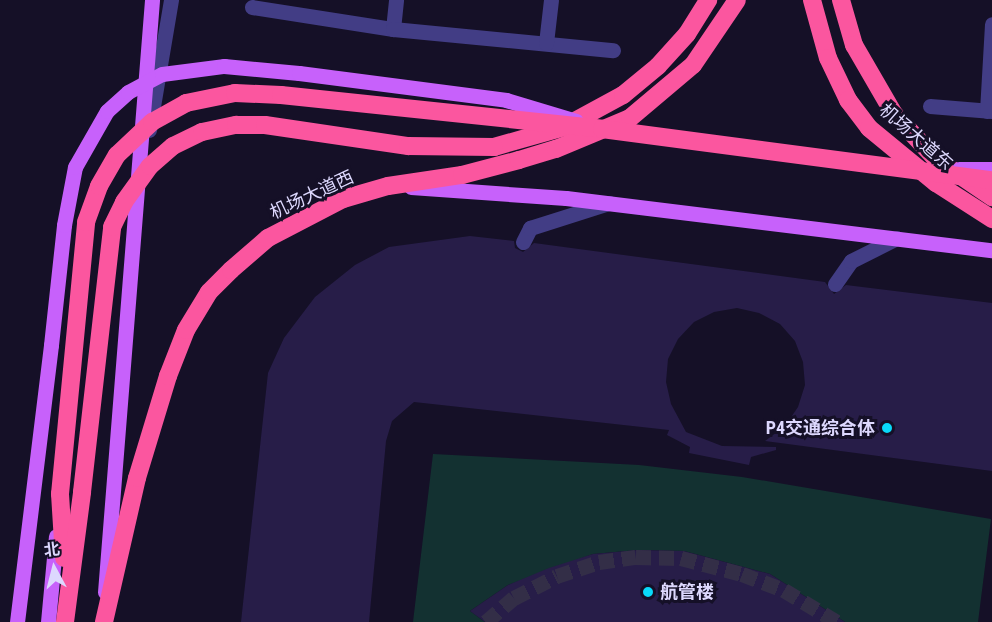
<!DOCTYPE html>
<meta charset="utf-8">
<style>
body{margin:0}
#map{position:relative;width:992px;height:622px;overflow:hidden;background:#151027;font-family:"Roboto Condensed","Noto Sans SC",sans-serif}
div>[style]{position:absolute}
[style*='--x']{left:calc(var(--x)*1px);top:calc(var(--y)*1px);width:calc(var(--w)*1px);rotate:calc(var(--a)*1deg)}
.green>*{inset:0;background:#133131}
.building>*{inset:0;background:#271d48}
.minor-tunnel>*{height:15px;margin-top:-7.5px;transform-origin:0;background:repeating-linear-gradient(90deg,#332e47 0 15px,transparent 0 23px)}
.minor>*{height:15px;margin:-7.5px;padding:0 7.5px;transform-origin:7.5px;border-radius:7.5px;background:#423d85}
.major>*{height:15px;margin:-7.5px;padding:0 7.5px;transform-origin:7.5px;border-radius:7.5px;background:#c761fb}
.highway>*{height:18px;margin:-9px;padding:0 9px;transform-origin:9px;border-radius:9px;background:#fb569f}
.major-bridge>*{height:15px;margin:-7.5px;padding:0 7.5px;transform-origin:7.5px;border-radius:7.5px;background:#c761fb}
.highway-bridge>*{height:18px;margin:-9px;padding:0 9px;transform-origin:9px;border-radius:9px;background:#fb569f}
.dots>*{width:16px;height:16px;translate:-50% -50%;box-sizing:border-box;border:3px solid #151027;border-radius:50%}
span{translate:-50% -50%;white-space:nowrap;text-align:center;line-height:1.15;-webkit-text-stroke:6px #151027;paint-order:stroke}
.street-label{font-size:18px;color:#ddd8fe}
.poi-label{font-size:18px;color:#ddd8fe;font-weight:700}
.right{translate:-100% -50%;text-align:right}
.left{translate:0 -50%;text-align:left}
.north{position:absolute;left:24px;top:538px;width:60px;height:60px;-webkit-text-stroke:4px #151027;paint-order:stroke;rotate:353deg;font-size:16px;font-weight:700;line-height:24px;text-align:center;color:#ddd8fe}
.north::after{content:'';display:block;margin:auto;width:21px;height:27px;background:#ddd8fe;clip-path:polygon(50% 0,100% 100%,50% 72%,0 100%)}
</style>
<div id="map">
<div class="green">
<div style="clip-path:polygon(433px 454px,639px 465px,742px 477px,991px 519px,978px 622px,845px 622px,770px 574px,684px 551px,638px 550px,593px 554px,508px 585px,470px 611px,485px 622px,413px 622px)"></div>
</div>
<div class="building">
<div style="clip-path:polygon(470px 236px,514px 241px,515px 248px,523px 252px,534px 243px,825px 282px,834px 294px,846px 285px,992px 303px,992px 471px,765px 441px,785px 426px,798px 407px,805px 385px,803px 362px,795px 341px,780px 324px,759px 313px,737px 308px,714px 312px,694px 322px,678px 339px,668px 359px,666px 382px,671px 404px,686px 432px,722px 446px,776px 447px,776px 450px,751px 457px,749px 465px,689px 453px,690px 447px,667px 435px,669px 430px,414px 402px,392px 421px,386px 441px,369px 622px,241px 622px,268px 373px,284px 338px,315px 297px,355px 265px,389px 247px)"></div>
<div style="clip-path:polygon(638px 550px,684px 551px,770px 574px,845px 622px,485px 622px,470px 611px,508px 585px,549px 568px,593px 554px)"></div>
</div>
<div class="minor-tunnel">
<div style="--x:486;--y:622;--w:37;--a:-41"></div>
<div style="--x:514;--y:598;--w:48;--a:-27.1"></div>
<div style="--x:557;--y:576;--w:44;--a:-18.4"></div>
<div style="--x:599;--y:562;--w:37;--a:-8"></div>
<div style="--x:636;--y:557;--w:45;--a:1.3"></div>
<div style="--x:681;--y:558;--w:63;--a:14.7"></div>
<div style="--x:742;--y:574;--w:45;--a:20.9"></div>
<div style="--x:784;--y:590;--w:62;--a:31.1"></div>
</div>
<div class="minor">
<div style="--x:252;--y:7;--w:143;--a:8.9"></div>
<div style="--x:393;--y:29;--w:29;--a:-84"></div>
<div style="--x:393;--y:29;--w:221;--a:5.5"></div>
<div style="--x:546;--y:43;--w:43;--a:-83.4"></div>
<div style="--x:930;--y:106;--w:62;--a:4.6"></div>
<div style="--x:987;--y:111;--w:87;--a:-86.7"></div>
<div style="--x:149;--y:130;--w:132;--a:-80.4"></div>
<div style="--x:523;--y:242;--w:16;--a:-63"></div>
<div style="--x:530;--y:228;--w:83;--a:-17.6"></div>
<div style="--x:835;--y:284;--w:28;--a:-55"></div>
<div style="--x:851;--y:261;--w:51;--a:-26.6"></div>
</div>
<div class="major">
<div style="--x:411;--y:187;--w:155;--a:4.1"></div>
<div style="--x:566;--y:198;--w:429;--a:7"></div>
<div style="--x:105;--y:592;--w:594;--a:-85.46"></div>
<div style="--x:17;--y:622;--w:279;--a:-83"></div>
<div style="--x:48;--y:622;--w:86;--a:-84.7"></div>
</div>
<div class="highway">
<div style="--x:812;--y:0;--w:60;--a:74.6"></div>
<div style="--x:828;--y:58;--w:47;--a:64.5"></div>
<div style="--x:848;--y:100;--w:35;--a:53"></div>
<div style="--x:869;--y:128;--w:87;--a:39.4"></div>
<div style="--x:936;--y:183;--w:67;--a:32.7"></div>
<div style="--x:841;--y:0;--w:47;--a:73.9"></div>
<div style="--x:854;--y:45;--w:80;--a:59.9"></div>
<div style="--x:894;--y:114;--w:62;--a:47"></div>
<div style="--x:936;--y:159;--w:68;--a:34.2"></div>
<div style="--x:494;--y:147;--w:73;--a:-15.9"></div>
<div style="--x:564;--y:127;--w:67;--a:-28.5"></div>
<div style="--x:623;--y:95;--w:45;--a:-39.6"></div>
<div style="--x:658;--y:66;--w:43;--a:-47.8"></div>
<div style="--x:687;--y:34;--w:40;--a:-58"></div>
<div style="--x:60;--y:494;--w:64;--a:86.4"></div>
<div style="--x:65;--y:622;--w:131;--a:-82.5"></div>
<div style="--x:104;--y:622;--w:148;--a:-77.1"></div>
<div style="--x:137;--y:478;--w:107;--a:-73.1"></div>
<div style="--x:168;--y:376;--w:49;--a:-68.6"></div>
<div style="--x:186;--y:330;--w:44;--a:-58.8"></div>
<div style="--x:209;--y:292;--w:31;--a:-45"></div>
<div style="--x:231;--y:270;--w:49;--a:-40.9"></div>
<div style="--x:268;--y:238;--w:85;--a:-27.5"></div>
<div style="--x:343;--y:199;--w:47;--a:-16.1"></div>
<div style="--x:388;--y:186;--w:75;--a:-8.5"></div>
<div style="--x:462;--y:175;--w:59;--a:-14.7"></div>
<div style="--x:519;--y:160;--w:39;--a:-17"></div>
<div style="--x:556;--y:149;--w:80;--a:-22.7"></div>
<div style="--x:630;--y:118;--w:82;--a:-40.1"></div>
<div style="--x:693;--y:65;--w:78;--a:-55.9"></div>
</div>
<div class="major-bridge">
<div style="--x:959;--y:169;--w:33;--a:0"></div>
<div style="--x:51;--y:345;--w:121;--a:-83.8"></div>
<div style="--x:64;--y:225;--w:59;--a:-79.3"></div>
<div style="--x:75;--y:167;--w:64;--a:-60.3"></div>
<div style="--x:107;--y:111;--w:28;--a:-42"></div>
<div style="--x:128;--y:92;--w:38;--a:-28"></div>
<div style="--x:162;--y:74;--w:63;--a:-7.4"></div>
<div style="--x:224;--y:66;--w:75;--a:5.3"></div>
<div style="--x:299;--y:73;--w:209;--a:7.4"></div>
<div style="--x:506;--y:100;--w:73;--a:16.7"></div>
</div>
<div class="highway-bridge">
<div style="--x:82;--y:492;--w:267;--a:-83.5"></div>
<div style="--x:112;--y:227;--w:28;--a:-64"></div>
<div style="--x:124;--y:202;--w:44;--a:-54.2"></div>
<div style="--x:150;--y:166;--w:30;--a:-41"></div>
<div style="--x:173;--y:146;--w:32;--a:-26"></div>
<div style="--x:202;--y:132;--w:35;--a:-12"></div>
<div style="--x:236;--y:125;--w:29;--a:0"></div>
<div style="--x:265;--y:125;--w:145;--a:8.4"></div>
<div style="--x:408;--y:146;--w:86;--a:0.7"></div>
<div style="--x:60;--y:494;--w:273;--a:-84.5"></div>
<div style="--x:86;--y:222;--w:38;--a:-70"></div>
<div style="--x:99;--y:186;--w:36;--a:-60"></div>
<div style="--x:117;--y:155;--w:48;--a:-43.3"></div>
<div style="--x:152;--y:122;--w:39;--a:-29"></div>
<div style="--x:186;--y:103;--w:50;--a:-11.5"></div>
<div style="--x:235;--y:93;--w:46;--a:2.5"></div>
<div style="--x:281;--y:95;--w:323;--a:6"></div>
<div style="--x:602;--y:129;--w:393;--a:7.5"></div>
</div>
<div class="dots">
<div style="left:887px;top:428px;background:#09d9f9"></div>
<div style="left:648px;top:592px;background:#09d9f9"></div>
</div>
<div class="street-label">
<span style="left:916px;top:137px;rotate:41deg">机场大道东</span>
<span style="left:312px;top:195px;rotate:-25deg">机场大道西</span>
</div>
<div class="poi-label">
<span class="right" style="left:875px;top:428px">P4交通综合体</span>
<span class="left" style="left:660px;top:592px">航管楼</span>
</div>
<div class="north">北</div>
</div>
